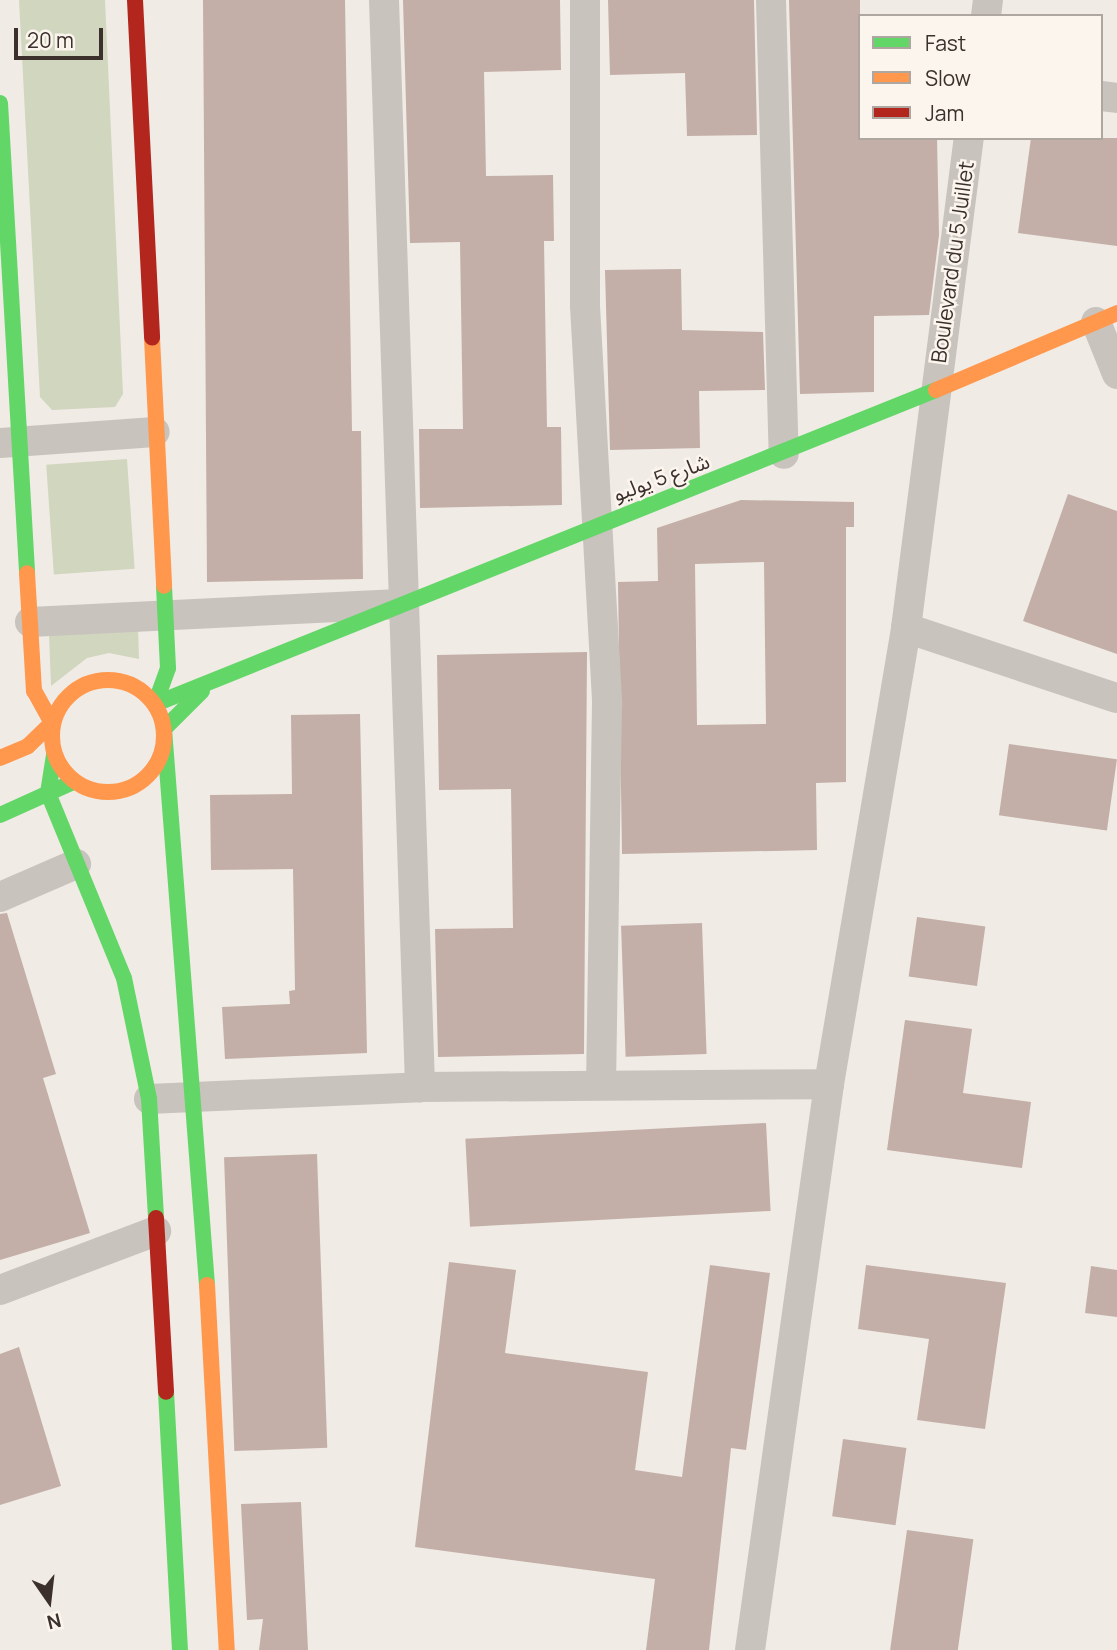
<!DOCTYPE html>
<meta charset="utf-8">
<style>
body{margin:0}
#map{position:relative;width:1117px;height:1650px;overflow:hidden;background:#f0ebe5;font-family:Manrope,"Noto Sans Arabic",sans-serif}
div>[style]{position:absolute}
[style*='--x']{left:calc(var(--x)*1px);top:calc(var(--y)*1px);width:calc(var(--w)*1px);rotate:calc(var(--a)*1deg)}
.green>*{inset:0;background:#d1d6bf;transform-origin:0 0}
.building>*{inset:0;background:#c3afa7;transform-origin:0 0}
.street>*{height:30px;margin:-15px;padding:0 15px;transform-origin:15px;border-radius:15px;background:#c9c3be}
.fast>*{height:16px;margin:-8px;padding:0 8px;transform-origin:8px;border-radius:8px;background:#63d668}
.slow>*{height:16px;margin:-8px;padding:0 8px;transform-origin:8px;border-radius:8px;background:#ff974d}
.slow>.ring{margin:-8px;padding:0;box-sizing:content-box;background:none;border:16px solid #ff974d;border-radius:50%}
.jam>*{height:16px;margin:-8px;padding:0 8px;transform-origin:8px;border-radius:8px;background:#b3261e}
span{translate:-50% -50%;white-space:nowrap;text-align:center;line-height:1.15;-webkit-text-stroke:5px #fbf5ee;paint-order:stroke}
.street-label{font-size:21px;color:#3b302b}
.legend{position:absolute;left:858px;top:14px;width:245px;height:126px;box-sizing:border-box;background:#fbf5ee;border:2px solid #aea6a0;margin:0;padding:9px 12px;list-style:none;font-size:21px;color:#3b302b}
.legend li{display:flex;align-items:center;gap:14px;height:35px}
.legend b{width:35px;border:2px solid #aea6a0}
.north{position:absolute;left:14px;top:1566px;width:70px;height:70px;-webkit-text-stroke:5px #fbf5ee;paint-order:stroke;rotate:166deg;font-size:19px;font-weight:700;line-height:28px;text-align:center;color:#3b302b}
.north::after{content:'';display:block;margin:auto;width:24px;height:32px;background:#3b302b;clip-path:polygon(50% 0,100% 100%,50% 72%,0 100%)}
.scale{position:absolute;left:14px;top:28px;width:89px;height:32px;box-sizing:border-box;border:4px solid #3b302b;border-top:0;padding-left:9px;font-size:21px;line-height:24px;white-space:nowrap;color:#3b302b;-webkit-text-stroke:5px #fbf5ee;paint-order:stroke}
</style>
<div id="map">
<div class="green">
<div style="clip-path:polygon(19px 0,105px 0,123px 394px,115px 407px,52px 410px,40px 397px)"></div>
<div style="left:127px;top:459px;width:110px;height:81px;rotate:86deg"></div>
<div style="clip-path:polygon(138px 626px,139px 659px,109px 653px,87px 658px,51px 686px,49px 634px)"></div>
</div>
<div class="building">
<div style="clip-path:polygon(203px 0,345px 0,352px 431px,361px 431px,363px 579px,207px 582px)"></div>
<div style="clip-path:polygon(403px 0,560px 0,561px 70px,484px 72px,486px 176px,553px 175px,554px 241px,544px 241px,547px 427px,561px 427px,562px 505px,420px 508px,419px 429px,463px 429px,460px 242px,410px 243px)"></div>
<div style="clip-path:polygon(608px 0,754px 0,757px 135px,687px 136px,685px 73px,610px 75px)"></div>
<div style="clip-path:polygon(789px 0,860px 0,860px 138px,937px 138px,939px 235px,929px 315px,874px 316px,874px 392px,800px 394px)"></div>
<div style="clip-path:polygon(1031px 138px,1117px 138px,1117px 246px,1018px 233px)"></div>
<div style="clip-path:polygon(681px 269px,682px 330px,763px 332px,765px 390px,699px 391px,700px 448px,610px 450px,605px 270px)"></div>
<div style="clip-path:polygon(1068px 494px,1117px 511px,1117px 654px,1023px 621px)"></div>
<div style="clip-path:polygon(evenodd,741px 500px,854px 502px,854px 527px,846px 527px,846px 782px,816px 783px,817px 850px,622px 854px,618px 582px,658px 581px,657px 528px,741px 500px,764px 562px,766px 724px,697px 725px,695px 564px,764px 562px)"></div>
<div style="clip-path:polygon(587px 652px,584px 1054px,438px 1057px,435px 929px,513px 928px,511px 789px,439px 790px,437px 655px)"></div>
<div style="clip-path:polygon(360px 714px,367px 1053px,225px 1059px,222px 1007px,290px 1004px,289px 991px,295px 990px,293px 869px,211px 870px,210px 795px,292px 794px,291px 715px)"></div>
<div style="left:1009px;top:744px;width:109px;height:72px;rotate:8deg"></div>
<div style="clip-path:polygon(7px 913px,56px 1074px,43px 1078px,90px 1233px,0 1260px,0 914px)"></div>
<div style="left:917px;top:917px;width:69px;height:60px;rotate:8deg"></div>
<div style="left:702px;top:923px;width:131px;height:81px;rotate:88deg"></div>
<div style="clip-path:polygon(905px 1020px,972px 1029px,963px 1093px,1031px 1102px,1022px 1168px,887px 1150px)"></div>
<div style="left:766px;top:1123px;width:88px;height:301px;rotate:87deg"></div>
<div style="left:317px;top:1154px;width:294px;height:93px;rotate:88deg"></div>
<div style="clip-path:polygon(449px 1262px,516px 1270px,505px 1353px,648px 1372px,635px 1470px,682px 1477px,710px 1265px,770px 1273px,746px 1450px,731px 1448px,709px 1650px,646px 1650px,655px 1579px,415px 1547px)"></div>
<div style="clip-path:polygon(866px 1265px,1006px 1283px,985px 1429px,917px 1420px,929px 1339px,858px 1329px)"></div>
<div style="clip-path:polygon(1091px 1266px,1117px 1270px,1117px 1317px,1085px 1313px)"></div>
<div style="clip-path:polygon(19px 1347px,61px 1486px,0 1505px,0 1354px)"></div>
<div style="left:843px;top:1439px;width:64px;height:78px;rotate:8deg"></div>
<div style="clip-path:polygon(301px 1502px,308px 1650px,259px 1650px,263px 1619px,247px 1620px,241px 1504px)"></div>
<div style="left:907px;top:1530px;width:67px;height:121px;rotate:8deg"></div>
</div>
<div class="street">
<div style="--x:384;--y:0;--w:1088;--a:88.1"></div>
<div style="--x:585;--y:0;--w:306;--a:90"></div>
<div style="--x:585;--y:306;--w:399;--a:86.8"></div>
<div style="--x:607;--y:704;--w:379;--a:90.9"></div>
<div style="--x:771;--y:0;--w:454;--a:88.4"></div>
<div style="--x:986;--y:16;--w:16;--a:-83"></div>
<div style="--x:1101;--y:96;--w:16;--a:7"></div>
<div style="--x:1096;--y:322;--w:56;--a:68"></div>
<div style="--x:0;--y:443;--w:155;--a:-4.1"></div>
<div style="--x:30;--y:622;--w:364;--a:-2.8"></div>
<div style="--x:906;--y:628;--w:222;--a:18.4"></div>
<div style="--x:0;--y:897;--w:83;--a:-23.5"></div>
<div style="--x:149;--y:1099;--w:271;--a:-2.5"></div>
<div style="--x:420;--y:1087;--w:409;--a:-0.4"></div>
<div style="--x:0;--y:1290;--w:167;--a:-20.7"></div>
<div style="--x:750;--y:1650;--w:571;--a:-82.05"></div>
<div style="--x:829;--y:1084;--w:462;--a:-80.4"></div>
<div style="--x:906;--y:628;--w:494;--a:-82.7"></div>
</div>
<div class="fast">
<div style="--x:0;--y:103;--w:471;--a:86.7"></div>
<div style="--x:202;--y:691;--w:54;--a:135"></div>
<div style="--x:164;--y:729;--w:558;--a:85.58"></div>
<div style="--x:155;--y:704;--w:38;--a:-70"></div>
<div style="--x:168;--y:668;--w:82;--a:-92.8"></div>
<div style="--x:155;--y:704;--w:842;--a:-21.9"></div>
<div style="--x:54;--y:755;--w:38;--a:99"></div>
<div style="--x:48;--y:793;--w:200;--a:67.7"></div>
<div style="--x:124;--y:978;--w:124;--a:78.3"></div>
<div style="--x:149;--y:1099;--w:119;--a:86.6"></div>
<div style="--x:0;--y:815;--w:78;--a:-24.3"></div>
<div style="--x:166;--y:1392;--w:258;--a:86.9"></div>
</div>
<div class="slow">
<div style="--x:152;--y:338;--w:248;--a:87.2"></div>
<div style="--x:936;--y:390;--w:197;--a:-23"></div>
<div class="ring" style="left:52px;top:680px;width:96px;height:96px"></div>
<div style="--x:0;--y:758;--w:30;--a:-23"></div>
<div style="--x:28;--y:746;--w:33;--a:-44"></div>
<div style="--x:52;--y:723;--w:37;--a:-119"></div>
<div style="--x:34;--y:691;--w:118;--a:-93.4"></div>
<div style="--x:207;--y:1285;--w:366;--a:86.9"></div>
</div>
<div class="jam">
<div style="--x:135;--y:0;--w:338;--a:87.1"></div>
<div style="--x:156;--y:1218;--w:174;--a:86.7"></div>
</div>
<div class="street-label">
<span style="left:952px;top:262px;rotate:-82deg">Boulevard du 5 Juillet</span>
<span style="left:661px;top:477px;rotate:-20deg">شارع 5 يوليو</span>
</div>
<ul class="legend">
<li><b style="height:9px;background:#63d668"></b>Fast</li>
<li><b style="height:9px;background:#ff974d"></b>Slow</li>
<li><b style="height:9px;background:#b3261e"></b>Jam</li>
</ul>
<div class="north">N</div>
<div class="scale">20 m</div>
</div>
